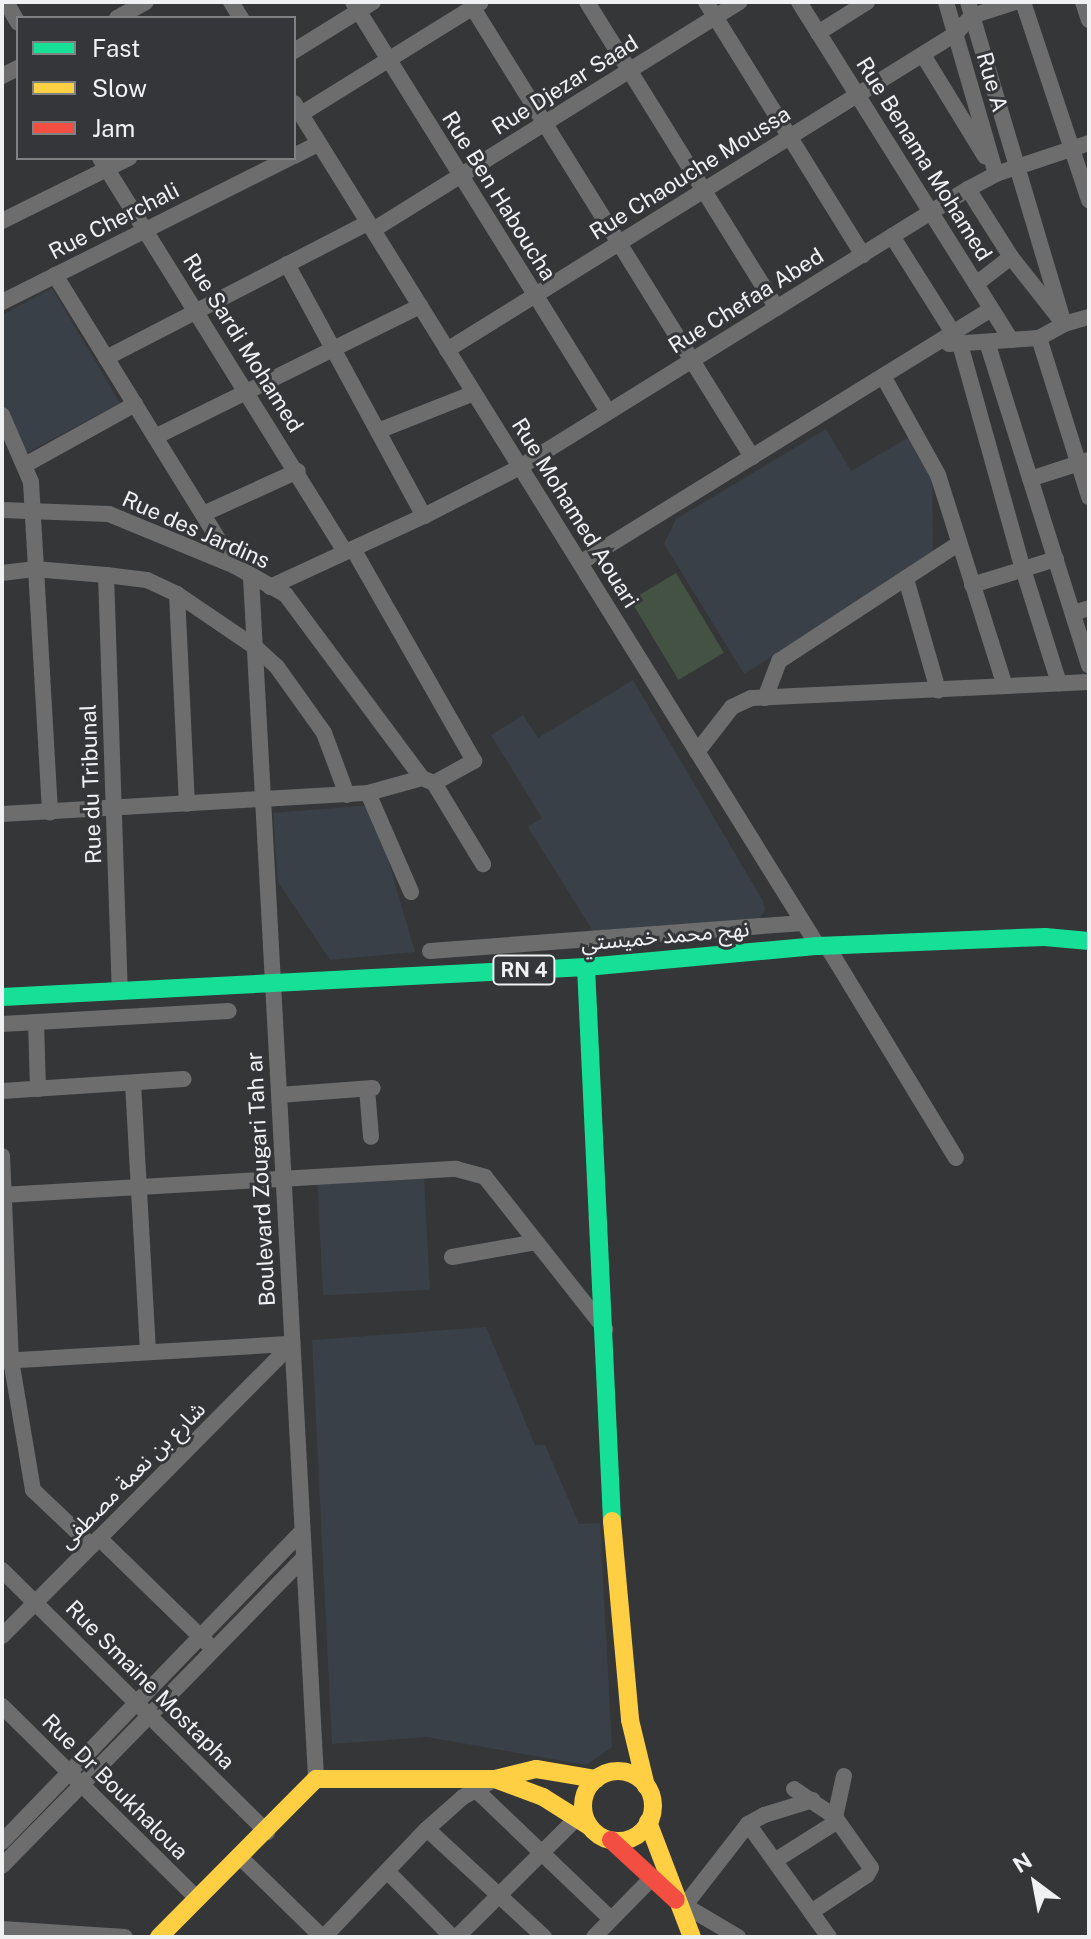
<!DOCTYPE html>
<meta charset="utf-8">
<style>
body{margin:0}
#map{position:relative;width:1091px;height:1939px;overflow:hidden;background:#353638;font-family:"Public Sans","Noto Sans Arabic",sans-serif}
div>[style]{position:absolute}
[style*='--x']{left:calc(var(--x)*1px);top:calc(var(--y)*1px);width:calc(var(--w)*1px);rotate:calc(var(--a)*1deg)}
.built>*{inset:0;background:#3a4047;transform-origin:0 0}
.green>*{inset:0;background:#435243;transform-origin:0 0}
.street>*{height:16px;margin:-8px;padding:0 8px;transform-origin:8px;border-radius:8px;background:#6d6d6e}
.fast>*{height:18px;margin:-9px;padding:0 9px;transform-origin:9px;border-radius:9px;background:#16e098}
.slow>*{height:18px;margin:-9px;padding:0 9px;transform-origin:9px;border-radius:9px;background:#ffcf43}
.slow>.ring{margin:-9px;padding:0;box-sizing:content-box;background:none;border:18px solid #ffcf43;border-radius:50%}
.jam>*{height:18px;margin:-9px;padding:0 9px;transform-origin:9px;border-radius:9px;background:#f24e42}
span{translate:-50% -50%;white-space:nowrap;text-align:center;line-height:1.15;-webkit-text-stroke:6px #343639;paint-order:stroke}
.shield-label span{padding:2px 6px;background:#343639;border:2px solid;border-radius:6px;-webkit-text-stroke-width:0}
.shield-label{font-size:20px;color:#eff1f3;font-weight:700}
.street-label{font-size:22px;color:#eff1f3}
.frame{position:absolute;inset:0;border:4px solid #eff1f3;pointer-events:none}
.legend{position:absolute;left:16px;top:16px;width:280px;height:144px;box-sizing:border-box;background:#343639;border:2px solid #7f8183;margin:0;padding:10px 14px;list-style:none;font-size:24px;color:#eff1f3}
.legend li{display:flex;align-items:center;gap:16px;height:40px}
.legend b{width:40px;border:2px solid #7f8183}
.north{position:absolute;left:995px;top:1843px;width:80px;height:80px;-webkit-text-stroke:6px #343639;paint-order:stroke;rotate:328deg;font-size:22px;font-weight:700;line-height:32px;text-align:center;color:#eff1f3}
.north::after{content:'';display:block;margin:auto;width:28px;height:36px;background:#eff1f3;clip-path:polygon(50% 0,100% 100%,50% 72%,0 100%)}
</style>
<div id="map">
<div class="built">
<div style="clip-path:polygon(52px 288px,120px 403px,27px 453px,2px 401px,2px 315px)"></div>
<div style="clip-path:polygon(826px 429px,851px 471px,909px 437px,932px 478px,933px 553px,744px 674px,664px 544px,676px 519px)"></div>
<div style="clip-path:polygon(633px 680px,763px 901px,765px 910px,759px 919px,593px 931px,528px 827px,542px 818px,491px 735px,523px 715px,538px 738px)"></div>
<div style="clip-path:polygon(372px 805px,415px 952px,330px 960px,278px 882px,273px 813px)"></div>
<div style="left:424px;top:1176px;width:114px;height:107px;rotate:87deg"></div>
<div style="clip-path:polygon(486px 1327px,535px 1445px,545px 1445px,579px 1524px,600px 1523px,612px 1747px,586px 1765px,427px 1737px,332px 1744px,312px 1340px)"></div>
</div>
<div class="green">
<div style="left:676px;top:573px;width:93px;height:53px;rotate:59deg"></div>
</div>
<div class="street">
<div style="--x:6;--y:2;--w:24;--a:60"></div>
<div style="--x:231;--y:2;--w:19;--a:58"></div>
<div style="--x:353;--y:2;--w:483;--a:58.1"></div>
<div style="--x:587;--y:2;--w:360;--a:58.2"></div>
<div style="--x:706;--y:2;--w:298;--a:58.2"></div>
<div style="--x:799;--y:2;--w:399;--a:57.9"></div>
<div style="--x:946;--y:2;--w:179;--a:73.8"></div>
<div style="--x:1023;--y:2;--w:209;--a:71.6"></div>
<div style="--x:1083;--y:2;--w:19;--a:72"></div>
<div style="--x:473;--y:8;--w:529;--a:58.14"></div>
<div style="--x:117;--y:18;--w:33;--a:-29"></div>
<div style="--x:818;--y:33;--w:58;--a:-32.3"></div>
<div style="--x:294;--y:51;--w:93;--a:-31.8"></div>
<div style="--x:923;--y:55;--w:119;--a:58.5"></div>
<div style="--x:2;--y:76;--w:18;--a:-27"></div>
<div style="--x:294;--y:103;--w:993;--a:58.14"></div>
<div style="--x:301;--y:114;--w:211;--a:-31.8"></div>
<div style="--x:294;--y:156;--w:28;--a:-27"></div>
<div style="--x:100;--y:158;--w:464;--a:58.1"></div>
<div style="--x:968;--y:189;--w:80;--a:57.7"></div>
<div style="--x:1011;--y:257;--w:85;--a:51.7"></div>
<div style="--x:1064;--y:324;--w:26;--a:-16"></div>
<div style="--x:2;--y:221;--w:142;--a:-26.4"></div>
<div style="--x:373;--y:230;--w:432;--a:-31.9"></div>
<div style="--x:892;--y:236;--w:128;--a:57.8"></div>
<div style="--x:960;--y:344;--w:234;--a:74.4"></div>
<div style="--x:1023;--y:569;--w:120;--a:72.5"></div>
<div style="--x:287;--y:264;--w:287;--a:61.5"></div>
<div style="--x:55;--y:275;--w:342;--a:58.3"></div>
<div style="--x:976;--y:284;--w:44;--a:-37.6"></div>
<div style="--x:2;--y:302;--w:322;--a:-26.6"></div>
<div style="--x:1039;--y:338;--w:167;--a:72.5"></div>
<div style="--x:987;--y:342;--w:339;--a:72.5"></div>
<div style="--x:949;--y:344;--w:90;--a:-3.8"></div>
<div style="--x:1039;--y:338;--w:29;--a:-29"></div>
<div style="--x:1064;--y:324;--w:336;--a:-106.6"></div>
<div style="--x:447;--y:350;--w:598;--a:-31.88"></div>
<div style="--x:955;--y:34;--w:25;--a:-47"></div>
<div style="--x:972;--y:16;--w:45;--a:-18"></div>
<div style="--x:106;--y:358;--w:295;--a:-27.3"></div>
<div style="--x:883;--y:376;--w:113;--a:60.9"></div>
<div style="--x:938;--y:475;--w:221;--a:72.4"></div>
<div style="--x:2;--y:415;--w:73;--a:66.6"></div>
<div style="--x:31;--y:482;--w:331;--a:86.7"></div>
<div style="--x:378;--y:431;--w:103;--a:-21.6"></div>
<div style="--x:155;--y:437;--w:296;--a:-26.3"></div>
<div style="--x:25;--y:465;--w:126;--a:-29"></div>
<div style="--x:1030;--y:479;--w:62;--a:-17.9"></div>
<div style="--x:2;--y:510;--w:107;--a:2.1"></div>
<div style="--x:109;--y:514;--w:136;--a:22.4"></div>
<div style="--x:235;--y:566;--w:59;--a:29.6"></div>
<div style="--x:286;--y:595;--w:228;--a:53.4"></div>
<div style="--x:203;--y:514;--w:104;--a:-24.4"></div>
<div style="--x:580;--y:563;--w:483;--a:-31.7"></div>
<div style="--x:2;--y:573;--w:32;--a:-7"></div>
<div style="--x:34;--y:569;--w:72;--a:4.8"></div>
<div style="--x:106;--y:575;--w:41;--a:7"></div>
<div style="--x:147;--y:580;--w:33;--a:25"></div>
<div style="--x:177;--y:594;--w:94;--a:34.2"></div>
<div style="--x:255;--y:647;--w:30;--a:42"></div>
<div style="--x:277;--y:667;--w:81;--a:54.5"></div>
<div style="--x:324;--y:733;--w:66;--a:69.6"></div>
<div style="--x:106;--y:575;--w:417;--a:88.1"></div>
<div style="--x:251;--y:577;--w:1204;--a:86.9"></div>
<div style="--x:906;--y:579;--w:116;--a:73.9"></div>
<div style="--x:972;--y:585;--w:88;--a:-17.2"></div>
<div style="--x:270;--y:587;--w:170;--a:-24.8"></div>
<div style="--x:424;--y:516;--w:108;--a:-27"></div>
<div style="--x:520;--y:467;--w:527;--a:-31.82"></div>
<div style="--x:968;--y:189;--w:32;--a:-28"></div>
<div style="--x:996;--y:174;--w:98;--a:-18.4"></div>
<div style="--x:177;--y:594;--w:210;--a:87.3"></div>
<div style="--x:1073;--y:613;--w:17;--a:-17"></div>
<div style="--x:765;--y:698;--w:40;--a:-69"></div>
<div style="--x:779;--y:661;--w:214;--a:-33.2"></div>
<div style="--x:697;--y:752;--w:57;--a:-52.1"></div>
<div style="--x:732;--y:707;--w:21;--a:-25"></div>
<div style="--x:751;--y:698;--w:338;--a:-2.7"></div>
<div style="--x:434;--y:783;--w:95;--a:58.8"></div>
<div style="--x:368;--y:793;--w:108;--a:66.5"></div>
<div style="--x:2;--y:814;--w:367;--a:-3.3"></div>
<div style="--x:368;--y:793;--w:56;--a:-15.5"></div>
<div style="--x:422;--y:778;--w:13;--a:23"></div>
<div style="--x:434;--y:783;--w:46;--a:-28.8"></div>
<div style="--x:474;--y:761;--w:244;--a:-119.7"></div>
<div style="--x:827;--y:946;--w:248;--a:58.7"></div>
<div style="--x:430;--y:951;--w:374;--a:-4.3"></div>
<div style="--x:36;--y:1022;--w:67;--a:88.3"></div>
<div style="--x:2;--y:1024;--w:227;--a:-3.3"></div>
<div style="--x:133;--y:1083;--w:269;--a:86.8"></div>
<div style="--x:367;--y:1089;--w:48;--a:85.2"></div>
<div style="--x:2;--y:1091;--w:182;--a:-3.8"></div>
<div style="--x:279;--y:1095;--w:94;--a:-4.3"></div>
<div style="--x:2;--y:1156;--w:204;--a:87.5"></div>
<div style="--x:11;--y:1360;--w:132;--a:80.4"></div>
<div style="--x:33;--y:1490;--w:81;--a:43.5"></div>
<div style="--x:2;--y:1195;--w:455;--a:-3.3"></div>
<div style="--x:456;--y:1169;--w:30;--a:15"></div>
<div style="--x:485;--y:1177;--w:194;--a:51.7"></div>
<div style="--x:452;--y:1257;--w:85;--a:-10.1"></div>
<div style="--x:2;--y:1361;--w:290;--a:-3.4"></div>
<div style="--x:99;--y:1538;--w:151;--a:44.2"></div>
<div style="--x:2;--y:1570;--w:373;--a:44.7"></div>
<div style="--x:2;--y:1636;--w:412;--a:-45.2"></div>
<div style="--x:2;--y:1706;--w:275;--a:44.6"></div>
<div style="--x:794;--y:1789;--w:50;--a:34.3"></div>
<div style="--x:835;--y:1817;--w:62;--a:54.8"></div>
<div style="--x:871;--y:1868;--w:8;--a:120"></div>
<div style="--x:867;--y:1875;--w:67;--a:146.5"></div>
<div style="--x:476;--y:1790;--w:187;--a:43.7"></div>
<div style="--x:835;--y:1817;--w:42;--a:-77.6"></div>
<div style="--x:748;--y:1824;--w:139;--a:54.4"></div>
<div style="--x:427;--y:1829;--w:159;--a:42.7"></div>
<div style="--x:2;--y:1842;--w:432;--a:-46"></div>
<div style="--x:240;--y:1857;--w:115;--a:44.3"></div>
<div style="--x:776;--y:1860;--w:73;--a:-32.2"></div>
<div style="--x:2;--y:1866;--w:431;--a:-45.6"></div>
<div style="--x:387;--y:1871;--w:93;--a:45.4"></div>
<div style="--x:677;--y:1901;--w:71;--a:30.5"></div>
<div style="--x:685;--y:1905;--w:103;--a:-52.1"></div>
<div style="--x:748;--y:1824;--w:18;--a:-29"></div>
<div style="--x:764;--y:1815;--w:51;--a:-17"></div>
<div style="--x:2;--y:1929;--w:123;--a:3.7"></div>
<div style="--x:324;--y:1937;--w:149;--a:-46.4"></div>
<div style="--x:427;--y:1829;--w:48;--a:-41.6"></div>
<div style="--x:463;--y:1797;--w:35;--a:-29"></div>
<div style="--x:457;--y:1937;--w:169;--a:-44.8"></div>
<div style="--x:594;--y:1937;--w:81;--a:-45.5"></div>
</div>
<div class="fast">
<div style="--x:586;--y:967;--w:555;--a:87.31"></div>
<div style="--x:2;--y:997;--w:585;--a:-2.94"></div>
<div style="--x:586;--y:967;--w:233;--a:-5.2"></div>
<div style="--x:818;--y:946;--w:227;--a:-2.3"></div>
<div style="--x:1045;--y:937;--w:44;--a:5.2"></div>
</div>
<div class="slow">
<div style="--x:612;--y:1521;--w:200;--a:84.8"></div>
<div style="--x:630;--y:1720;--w:68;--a:76.4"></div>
<div class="ring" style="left:583px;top:1771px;width:52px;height:52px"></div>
<div style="--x:495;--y:1779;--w:42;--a:-13.7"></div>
<div style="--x:536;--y:1769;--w:61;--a:9.5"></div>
<div style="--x:648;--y:1822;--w:123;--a:69.1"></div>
<div style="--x:159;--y:1937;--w:223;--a:-45.2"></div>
<div style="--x:316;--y:1779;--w:179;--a:0"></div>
<div style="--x:495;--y:1779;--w:51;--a:20.6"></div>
<div style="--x:543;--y:1797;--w:54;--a:32.2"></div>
</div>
<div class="jam">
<div style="--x:611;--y:1840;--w:88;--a:42.7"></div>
</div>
<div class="shield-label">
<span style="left:524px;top:970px">RN 4</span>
</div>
<div class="street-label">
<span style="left:992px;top:82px;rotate:74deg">Rue A</span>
<span style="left:565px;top:85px;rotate:-32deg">Rue Djezar Saad</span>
<span style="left:924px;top:159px;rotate:58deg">Rue Benama Mohamed</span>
<span style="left:690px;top:173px;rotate:-32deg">Rue Chaouche Moussa</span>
<span style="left:499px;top:196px;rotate:58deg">Rue Ben Haboucha</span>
<span style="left:114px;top:221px;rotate:-27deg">Rue Cherchali</span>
<span style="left:746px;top:301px;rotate:-32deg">Rue Chefaa Abed</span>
<span style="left:243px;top:343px;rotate:58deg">Rue Sardi Mohamed</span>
<span style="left:575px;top:513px;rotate:58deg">Rue Mohamed Aouari</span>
<span style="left:196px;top:530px;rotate:24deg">Rue des Jardins</span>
<span style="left:91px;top:784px;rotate:-92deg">Rue du Tribunal</span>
<span style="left:665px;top:936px;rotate:-5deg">نهج محمد خميستي</span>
<span style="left:261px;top:1179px;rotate:-93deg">Boulevard Zougari Tah ar</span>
<span style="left:132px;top:1475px;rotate:-45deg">شارع بن نعمة مصطفى</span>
<span style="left:150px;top:1685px;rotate:45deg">Rue Smaine Mostapha</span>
<span style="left:115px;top:1787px;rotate:45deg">Rue Dr Boukhaloua</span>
</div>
<div class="frame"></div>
<ul class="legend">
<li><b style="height:10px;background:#16e098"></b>Fast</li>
<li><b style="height:10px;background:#ffcf43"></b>Slow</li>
<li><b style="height:10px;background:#f24e42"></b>Jam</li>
</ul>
<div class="north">N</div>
</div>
